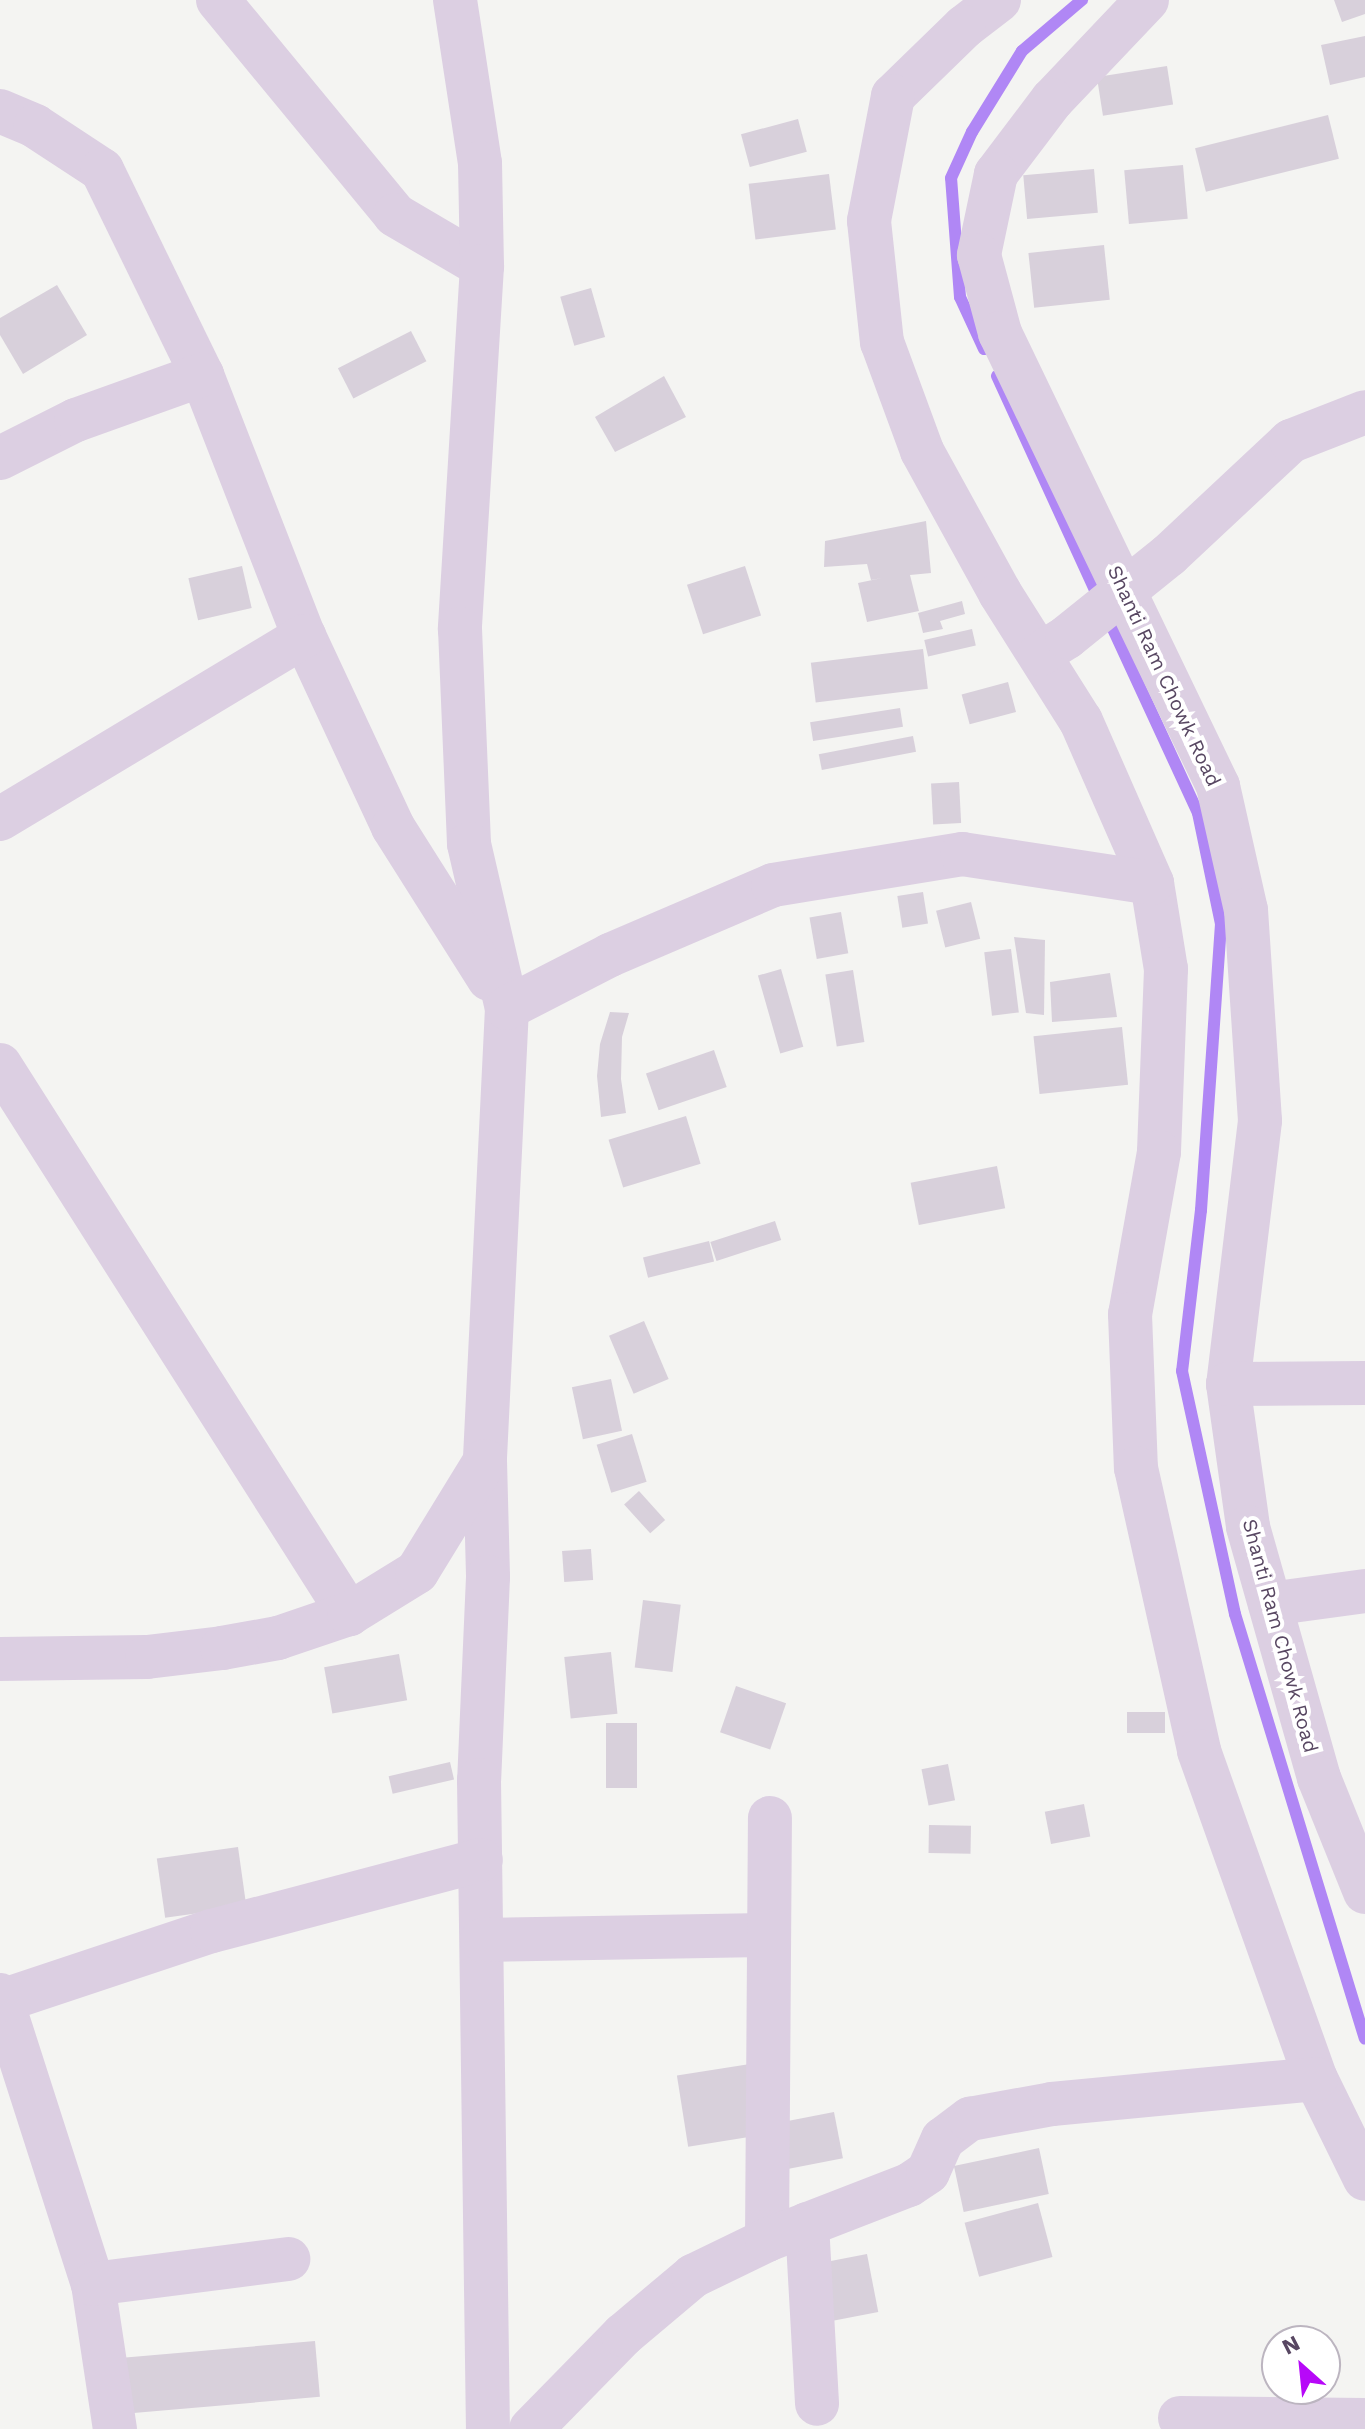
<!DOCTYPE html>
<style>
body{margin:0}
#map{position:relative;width:1365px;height:2429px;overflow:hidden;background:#f4f4f2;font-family:"Work Sans",sans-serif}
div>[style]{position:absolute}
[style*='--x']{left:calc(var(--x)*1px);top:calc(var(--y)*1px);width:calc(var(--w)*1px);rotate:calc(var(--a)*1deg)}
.stream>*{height:12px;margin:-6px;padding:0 6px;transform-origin:6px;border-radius:6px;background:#b087f5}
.building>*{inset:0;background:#d8d0db;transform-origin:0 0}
.minor>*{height:44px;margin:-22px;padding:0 22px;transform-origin:22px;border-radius:22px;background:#dccfe2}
span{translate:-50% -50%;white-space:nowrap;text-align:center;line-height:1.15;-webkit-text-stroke:8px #fff;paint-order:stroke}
.street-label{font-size:20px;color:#584762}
.north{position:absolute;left:1261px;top:2325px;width:80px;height:80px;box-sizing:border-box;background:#fff;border:2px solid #bcb5c0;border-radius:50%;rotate:333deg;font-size:22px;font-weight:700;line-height:32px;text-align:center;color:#584762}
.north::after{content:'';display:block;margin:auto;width:28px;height:36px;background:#b708f8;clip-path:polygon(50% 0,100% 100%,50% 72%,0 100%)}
</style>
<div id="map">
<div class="stream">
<div style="--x:984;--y:349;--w:57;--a:-114.8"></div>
<div style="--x:960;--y:297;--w:119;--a:-94.3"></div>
<div style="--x:951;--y:178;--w:51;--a:-65.5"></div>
<div style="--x:972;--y:132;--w:95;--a:-58.3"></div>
<div style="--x:1022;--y:51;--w:79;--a:-40.4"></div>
<div style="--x:997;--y:376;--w:245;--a:65.4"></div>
<div style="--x:1107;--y:616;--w:217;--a:65.2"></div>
<div style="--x:1198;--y:813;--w:113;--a:78.3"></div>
<div style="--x:1221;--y:924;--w:287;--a:94"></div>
<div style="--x:1201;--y:1210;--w:162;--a:96.7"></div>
<div style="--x:1182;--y:1371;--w:249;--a:77.7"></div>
<div style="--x:1235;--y:1614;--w:444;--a:73"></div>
</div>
<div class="building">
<div style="clip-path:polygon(1334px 0,1365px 0,1365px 14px,1342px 22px)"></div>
<div style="clip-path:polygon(1365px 36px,1365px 77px,1330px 85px,1321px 45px)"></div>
<div style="left:1167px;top:66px;width:39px;height:71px;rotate:81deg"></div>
<div style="left:1328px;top:115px;width:45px;height:137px;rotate:76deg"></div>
<div style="left:798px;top:119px;width:34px;height:59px;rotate:75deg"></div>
<div style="left:1183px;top:165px;width:54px;height:59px;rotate:85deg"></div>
<div style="left:1094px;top:169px;width:44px;height:71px;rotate:85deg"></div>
<div style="left:829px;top:174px;width:56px;height:81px;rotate:83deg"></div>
<div style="left:1104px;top:245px;width:55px;height:76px;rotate:84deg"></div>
<div style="clip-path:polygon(57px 285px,87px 335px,23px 374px,0 335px,0 318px)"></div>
<div style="left:591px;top:288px;width:51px;height:32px;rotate:74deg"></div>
<div style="left:411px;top:331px;width:34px;height:82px;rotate:63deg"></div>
<div style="clip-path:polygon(664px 376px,686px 417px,615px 452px,595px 417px)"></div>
<div style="clip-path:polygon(926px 521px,931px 573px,910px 575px,919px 611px,867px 622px,858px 583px,882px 578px,871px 580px,867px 564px,824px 567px,825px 541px)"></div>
<div style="left:242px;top:566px;width:43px;height:55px;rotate:77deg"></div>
<div style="left:745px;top:566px;width:52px;height:61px;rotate:72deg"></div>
<div style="clip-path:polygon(962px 601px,965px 614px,940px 621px,943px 629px,923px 633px,918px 613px)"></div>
<div style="left:972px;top:629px;width:17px;height:49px;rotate:77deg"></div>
<div style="left:923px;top:649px;width:40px;height:113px;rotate:83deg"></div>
<div style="left:1008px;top:682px;width:31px;height:48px;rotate:75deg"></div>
<div style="left:900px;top:708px;width:19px;height:91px;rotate:81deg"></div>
<div style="left:913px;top:736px;width:16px;height:96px;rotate:79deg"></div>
<div style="left:959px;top:782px;width:41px;height:28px;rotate:87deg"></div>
<div style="left:923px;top:892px;width:32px;height:26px;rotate:81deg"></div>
<div style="left:971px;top:902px;width:38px;height:36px;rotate:76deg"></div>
<div style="left:841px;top:912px;width:42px;height:32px;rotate:80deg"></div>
<div style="clip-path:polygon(1014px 937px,1045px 940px,1044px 1015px,1026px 1013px)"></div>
<div style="left:1011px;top:949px;width:64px;height:27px;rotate:83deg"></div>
<div style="left:781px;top:969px;width:81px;height:24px;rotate:74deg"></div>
<div style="left:853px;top:970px;width:73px;height:28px;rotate:81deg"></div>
<div style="clip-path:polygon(1110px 973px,1117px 1017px,1052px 1022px,1050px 982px)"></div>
<div style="clip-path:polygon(610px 1012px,629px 1013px,622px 1037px,621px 1079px,626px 1113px,601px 1117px,597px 1076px,600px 1044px)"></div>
<div style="left:1122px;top:1027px;width:58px;height:89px;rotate:84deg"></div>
<div style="left:714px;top:1050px;width:39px;height:72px;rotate:71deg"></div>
<div style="left:686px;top:1116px;width:50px;height:81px;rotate:73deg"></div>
<div style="left:997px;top:1166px;width:43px;height:88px;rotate:79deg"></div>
<div style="left:775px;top:1221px;width:20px;height:68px;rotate:72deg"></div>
<div style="left:709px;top:1241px;width:21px;height:68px;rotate:76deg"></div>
<div style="left:644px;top:1321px;width:63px;height:38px;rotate:67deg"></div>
<div style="left:611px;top:1379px;width:53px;height:40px;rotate:78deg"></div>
<div style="left:632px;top:1434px;width:50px;height:37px;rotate:73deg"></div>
<div style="left:639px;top:1491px;width:39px;height:20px;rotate:48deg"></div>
<div style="left:591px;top:1549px;width:31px;height:29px;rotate:86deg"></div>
<div style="left:643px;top:1600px;width:38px;height:68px;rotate:7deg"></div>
<div style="left:611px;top:1652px;width:62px;height:47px;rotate:84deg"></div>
<div style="left:399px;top:1654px;width:47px;height:76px;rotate:80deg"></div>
<div style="left:736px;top:1686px;width:53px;height:49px;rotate:19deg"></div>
<div style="left:1165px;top:1712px;width:21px;height:38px;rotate:90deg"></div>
<div style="left:606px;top:1723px;width:31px;height:65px"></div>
<div style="left:450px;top:1762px;width:18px;height:63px;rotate:77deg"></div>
<div style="left:948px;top:1764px;width:37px;height:27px;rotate:79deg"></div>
<div style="left:1084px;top:1804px;width:33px;height:40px;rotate:79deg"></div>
<div style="left:929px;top:1825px;width:42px;height:28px;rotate:1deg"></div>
<div style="left:238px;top:1847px;width:60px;height:82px;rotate:82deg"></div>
<div style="left:750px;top:2064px;width:72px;height:74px;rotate:81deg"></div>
<div style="left:834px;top:2112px;width:47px;height:55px;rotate:79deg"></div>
<div style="left:1039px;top:2148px;width:47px;height:87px;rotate:78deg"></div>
<div style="left:1038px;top:2203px;width:56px;height:76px;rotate:75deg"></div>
<div style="left:867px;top:2254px;width:59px;height:54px;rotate:79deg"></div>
<div style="left:315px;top:2341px;width:56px;height:190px;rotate:85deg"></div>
</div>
<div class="minor">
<div style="--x:218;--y:0;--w:278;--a:50.5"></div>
<div style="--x:395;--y:215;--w:101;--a:30.4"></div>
<div style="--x:455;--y:0;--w:165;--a:81.3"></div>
<div style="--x:480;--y:163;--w:103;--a:88.9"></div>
<div style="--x:482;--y:266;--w:364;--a:93.5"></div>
<div style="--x:460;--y:629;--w:215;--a:87.6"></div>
<div style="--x:469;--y:844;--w:168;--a:77"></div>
<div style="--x:507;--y:1008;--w:454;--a:92.8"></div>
<div style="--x:485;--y:1461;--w:116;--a:88.5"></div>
<div style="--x:488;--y:1577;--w:203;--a:92.5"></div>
<div style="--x:479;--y:1780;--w:649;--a:89.21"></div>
<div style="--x:999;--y:0;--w:44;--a:142.4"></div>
<div style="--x:964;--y:27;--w:99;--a:135.8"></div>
<div style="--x:893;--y:96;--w:127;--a:100.9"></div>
<div style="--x:869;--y:221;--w:122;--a:83.9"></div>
<div style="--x:882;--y:342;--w:116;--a:69.8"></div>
<div style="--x:922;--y:451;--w:162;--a:61.2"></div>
<div style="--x:1000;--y:593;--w:151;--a:57.7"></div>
<div style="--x:1081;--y:721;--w:177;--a:66.3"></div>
<div style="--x:1152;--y:883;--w:87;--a:80.8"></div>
<div style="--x:1166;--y:969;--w:183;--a:92.2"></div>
<div style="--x:1159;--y:1152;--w:165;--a:100.1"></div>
<div style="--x:1130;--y:1314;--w:154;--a:87.8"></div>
<div style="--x:1136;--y:1468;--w:290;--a:77.4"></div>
<div style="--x:1199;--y:1751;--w:348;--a:70.4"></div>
<div style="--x:1316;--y:2079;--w:111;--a:63.9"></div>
<div style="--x:1147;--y:0;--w:138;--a:133.5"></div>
<div style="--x:1052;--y:100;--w:93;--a:127.1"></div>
<div style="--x:996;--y:174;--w:83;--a:101.9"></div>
<div style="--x:979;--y:255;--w:81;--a:74.9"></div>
<div style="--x:1000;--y:333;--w:503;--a:64.3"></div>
<div style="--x:1218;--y:786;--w:127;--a:77.3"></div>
<div style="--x:1246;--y:910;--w:211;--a:86.2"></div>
<div style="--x:1260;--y:1121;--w:265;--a:96.9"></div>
<div style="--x:1228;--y:1384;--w:144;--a:82"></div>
<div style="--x:1248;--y:1527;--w:261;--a:74.2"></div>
<div style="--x:1319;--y:1778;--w:123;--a:68"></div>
<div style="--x:0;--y:111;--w:38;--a:23"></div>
<div style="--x:35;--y:126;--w:80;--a:33.3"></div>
<div style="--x:102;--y:170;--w:228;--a:64"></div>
<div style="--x:202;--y:375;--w:280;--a:68.7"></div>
<div style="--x:304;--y:636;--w:211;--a:65"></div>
<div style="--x:393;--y:827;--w:180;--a:57.7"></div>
<div style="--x:0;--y:458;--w:85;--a:-26.6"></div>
<div style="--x:76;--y:420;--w:134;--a:-19.7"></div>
<div style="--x:1040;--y:654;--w:32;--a:-32"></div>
<div style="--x:1067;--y:637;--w:131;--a:-38.8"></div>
<div style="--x:1169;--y:555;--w:167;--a:-43.1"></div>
<div style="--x:1291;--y:441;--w:79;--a:-21.4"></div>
<div style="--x:0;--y:819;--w:355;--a:-31"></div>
<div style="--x:507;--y:1008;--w:116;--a:-27.2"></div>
<div style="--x:610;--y:955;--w:177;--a:-23.2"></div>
<div style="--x:773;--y:885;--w:192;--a:-9.3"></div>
<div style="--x:962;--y:854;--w:192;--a:8.7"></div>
<div style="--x:0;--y:1065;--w:651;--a:57.56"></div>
<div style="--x:1228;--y:1384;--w:137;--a:-0.4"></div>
<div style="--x:1270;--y:1604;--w:96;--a:-7.8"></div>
<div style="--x:0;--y:1659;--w:147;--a:-0.8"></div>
<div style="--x:147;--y:1657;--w:76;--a:-6.8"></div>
<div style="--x:222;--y:1648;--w:57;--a:-10.1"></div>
<div style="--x:278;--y:1638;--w:75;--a:-18.7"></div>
<div style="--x:349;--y:1614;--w:80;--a:-31.7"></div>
<div style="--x:417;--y:1572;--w:130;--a:-58.5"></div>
<div style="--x:482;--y:1940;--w:286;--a:-1"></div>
<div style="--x:0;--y:1995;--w:304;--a:72.2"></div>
<div style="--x:93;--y:2284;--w:147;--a:81.4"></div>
<div style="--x:4;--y:2000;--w:219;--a:-18.4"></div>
<div style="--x:212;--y:1931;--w:278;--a:-14.8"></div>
<div style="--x:807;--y:2224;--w:180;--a:86.8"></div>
<div style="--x:767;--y:2240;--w:422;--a:-89.6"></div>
<div style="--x:93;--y:2284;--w:197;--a:-7.3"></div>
<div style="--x:1180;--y:2418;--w:185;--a:0.6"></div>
<div style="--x:531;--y:2429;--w:132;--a:-45.6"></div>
<div style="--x:623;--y:2335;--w:92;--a:-40.1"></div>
<div style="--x:693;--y:2276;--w:82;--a:-25.9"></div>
<div style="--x:767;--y:2240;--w:152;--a:-21.2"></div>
<div style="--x:909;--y:2185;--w:23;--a:-34"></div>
<div style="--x:928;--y:2172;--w:36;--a:-66"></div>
<div style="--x:943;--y:2139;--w:34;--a:-37"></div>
<div style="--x:970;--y:2119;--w:83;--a:-10.4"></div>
<div style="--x:1052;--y:2104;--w:265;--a:-5.4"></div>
</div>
<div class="street-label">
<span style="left:1164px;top:676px;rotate:65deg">Shanti Ram Chowk Road</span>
<span style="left:1280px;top:1636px;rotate:75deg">Shanti Ram Chowk Road</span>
</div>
<div class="north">N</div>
</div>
